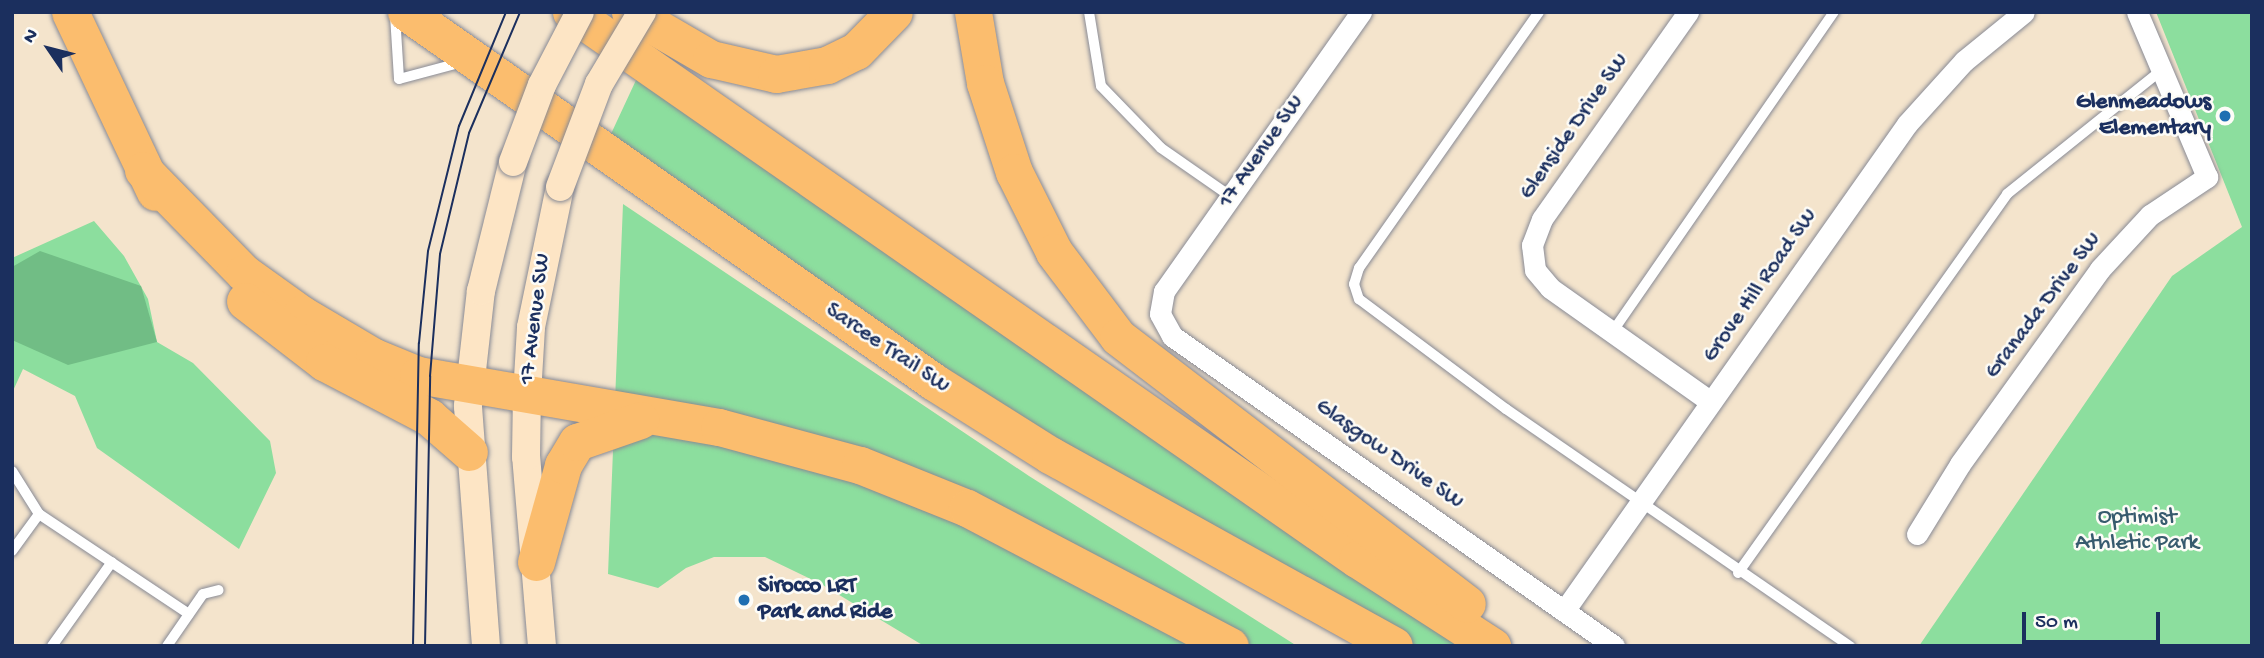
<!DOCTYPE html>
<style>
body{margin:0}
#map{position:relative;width:2264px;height:658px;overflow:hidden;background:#f4e4cc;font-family:"Gochi Hand",sans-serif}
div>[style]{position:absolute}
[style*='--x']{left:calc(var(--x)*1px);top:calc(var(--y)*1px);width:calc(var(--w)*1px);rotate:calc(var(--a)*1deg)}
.green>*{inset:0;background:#8cde9e}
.forest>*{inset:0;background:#71bd85}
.roads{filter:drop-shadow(0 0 2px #888a95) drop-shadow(0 0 2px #888a95)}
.lane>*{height:10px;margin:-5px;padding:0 5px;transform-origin:5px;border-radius:5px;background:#fff}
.street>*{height:21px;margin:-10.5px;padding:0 10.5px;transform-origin:10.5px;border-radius:10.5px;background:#fff}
.secondary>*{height:28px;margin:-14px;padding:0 14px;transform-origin:14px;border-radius:14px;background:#fde5c5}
.highway>*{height:37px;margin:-18.5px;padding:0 18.5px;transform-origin:18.5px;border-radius:18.5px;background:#fbbd6e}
.tram>*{height:2px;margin:-1px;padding:0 1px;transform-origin:1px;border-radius:1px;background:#1b2f5e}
.bridges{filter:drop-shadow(0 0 2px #888a95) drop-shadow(0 0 2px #888a95)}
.secondary-bridge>*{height:28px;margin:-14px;padding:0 14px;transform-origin:14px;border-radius:14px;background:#fde5c5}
.dots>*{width:19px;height:19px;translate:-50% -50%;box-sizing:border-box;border:4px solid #fdfcf7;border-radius:50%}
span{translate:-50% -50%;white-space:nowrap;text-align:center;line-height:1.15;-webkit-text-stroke:5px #fdfcf7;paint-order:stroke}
.poi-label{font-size:23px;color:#1b2f5e;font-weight:700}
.right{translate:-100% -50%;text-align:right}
.left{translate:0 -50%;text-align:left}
.street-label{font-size:23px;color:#1b2f5e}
.park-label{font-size:23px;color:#375b6e}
.frame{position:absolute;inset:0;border:14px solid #1b2f5e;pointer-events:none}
.north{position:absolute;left:14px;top:14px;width:70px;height:70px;-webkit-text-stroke:5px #fdfcf7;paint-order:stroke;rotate:305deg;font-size:19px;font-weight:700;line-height:28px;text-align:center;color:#1b2f5e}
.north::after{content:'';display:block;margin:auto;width:24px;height:32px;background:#1b2f5e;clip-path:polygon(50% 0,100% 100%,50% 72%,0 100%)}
.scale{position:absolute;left:2022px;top:612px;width:138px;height:32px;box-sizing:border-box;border:4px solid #1b2f5e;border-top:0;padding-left:9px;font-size:21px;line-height:24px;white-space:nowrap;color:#1b2f5e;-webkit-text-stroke:5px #fdfcf7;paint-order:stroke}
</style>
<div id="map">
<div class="green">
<div style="clip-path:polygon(2156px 12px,2252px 12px,2252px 646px,1919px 646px,2172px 276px,2242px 227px)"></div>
<div style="clip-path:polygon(637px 78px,1230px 493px,1464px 646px,1415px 646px,1223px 540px,1022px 420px,887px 329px,610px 136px)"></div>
<div style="clip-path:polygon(623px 204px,1029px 476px,1297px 646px,924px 646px,821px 584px,765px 557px,714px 557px,686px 568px,658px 588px,608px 574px)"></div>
<div style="clip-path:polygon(94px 221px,124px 256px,148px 299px,157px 342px,193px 363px,270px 441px,276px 473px,239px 549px,97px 448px,75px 396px,23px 369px,12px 393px,12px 258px)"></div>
</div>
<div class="forest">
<div style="clip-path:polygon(40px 251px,141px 286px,157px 342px,68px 365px,12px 340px,12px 267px)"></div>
</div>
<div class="roads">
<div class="lane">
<div style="--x:1089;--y:12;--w:75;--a:80.8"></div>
<div style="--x:1101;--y:86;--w:86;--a:45.9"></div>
<div style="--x:1161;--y:148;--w:84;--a:34.8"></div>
<div style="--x:1539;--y:12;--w:313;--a:125.1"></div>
<div style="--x:1359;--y:268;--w:17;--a:107"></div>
<div style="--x:1354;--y:284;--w:16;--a:72"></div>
<div style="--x:1359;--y:299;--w:184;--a:36.8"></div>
<div style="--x:1506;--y:409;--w:418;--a:34.6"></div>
<div style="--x:395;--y:15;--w:64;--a:86.4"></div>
<div style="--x:399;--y:79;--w:66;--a:-14.9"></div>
<div style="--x:1613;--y:331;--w:388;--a:-55.3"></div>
<div style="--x:12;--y:471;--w:51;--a:57.9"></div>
<div style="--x:39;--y:514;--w:180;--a:33.7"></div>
<div style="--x:12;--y:551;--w:46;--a:-53.9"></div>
<div style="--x:1738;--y:573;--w:465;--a:-54.6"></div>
<div style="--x:2007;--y:194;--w:198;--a:-38.7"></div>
<div style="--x:52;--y:646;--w:103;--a:-54.5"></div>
<div style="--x:167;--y:646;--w:63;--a:-55.3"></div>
<div style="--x:203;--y:594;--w:16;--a:-14"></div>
</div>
<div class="street">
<div style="--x:1361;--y:12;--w:342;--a:125.2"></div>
<div style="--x:1164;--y:291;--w:23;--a:100"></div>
<div style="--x:1160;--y:314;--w:25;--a:61"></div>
<div style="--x:1172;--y:336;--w:540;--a:35.04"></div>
<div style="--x:1688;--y:12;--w:253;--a:125.2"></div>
<div style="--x:1542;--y:219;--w:28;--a:111"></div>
<div style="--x:1532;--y:245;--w:25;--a:83"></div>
<div style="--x:1535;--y:270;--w:23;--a:50"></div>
<div style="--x:1550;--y:288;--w:197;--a:35.3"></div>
<div style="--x:1917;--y:534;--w:82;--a:-58.4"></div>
<div style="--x:1960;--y:464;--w:240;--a:-54.3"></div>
<div style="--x:2100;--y:269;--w:74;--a:-47.2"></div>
<div style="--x:2150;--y:215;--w:69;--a:-33.7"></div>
<div style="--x:2207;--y:177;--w:179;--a:-113"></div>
<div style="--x:1564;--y:611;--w:596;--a:-54.84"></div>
<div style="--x:1907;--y:124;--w:85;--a:-47.9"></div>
<div style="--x:1964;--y:61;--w:77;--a:-39.2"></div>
</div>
<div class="secondary">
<div style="--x:486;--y:646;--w:241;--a:-94.3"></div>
<div style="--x:468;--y:406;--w:116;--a:-83.6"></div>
<div style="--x:481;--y:291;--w:133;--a:-76.1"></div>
<div style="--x:542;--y:646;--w:190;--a:-94.8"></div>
<div style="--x:526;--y:457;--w:62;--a:-89.1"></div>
<div style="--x:527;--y:395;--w:68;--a:-86.6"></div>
<div style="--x:531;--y:327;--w:143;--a:-78.3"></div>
</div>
<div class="highway">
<div style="--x:70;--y:12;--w:199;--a:64.7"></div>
<div style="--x:406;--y:12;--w:645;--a:35.02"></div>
<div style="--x:934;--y:382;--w:137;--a:32.2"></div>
<div style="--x:1050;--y:455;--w:393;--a:29"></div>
<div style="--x:571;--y:12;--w:958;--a:34.84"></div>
<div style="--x:1357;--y:559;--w:161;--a:32.8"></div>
<div style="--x:630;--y:12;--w:94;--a:30.1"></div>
<div style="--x:711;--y:59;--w:67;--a:13"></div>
<div style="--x:776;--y:74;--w:52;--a:-10"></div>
<div style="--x:827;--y:65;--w:32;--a:-26"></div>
<div style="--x:856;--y:51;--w:54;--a:-45.7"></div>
<div style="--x:973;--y:12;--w:72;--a:80.4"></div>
<div style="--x:985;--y:83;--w:94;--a:72"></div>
<div style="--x:1014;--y:172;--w:89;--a:63.4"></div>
<div style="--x:1054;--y:252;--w:106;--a:53"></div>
<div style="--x:1118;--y:337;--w:439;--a:37.4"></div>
<div style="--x:143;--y:170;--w:144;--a:45.6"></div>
<div style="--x:244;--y:273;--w:70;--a:35.7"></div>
<div style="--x:301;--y:314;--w:85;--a:30.5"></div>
<div style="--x:374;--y:357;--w:48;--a:22.2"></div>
<div style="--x:418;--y:375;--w:305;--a:9.8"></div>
<div style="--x:719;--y:427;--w:146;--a:15.1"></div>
<div style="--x:860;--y:465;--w:115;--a:21.9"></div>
<div style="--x:967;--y:508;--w:297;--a:27.7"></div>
<div style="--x:245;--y:301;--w:100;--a:37.7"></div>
<div style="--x:324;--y:362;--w:119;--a:27.6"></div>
<div style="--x:429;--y:417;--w:53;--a:41.2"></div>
<div style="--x:536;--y:562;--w:101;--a:-74.4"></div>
<div style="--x:563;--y:465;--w:27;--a:-59"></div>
<div style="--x:577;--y:442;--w:67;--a:-19.2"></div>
</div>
</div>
<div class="tram">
<div style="--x:413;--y:646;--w:303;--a:-88.9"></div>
<div style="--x:419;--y:343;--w:92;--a:-84.4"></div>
<div style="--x:428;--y:251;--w:129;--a:-76.1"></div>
<div style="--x:459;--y:126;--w:123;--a:-67.6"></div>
<div style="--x:425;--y:646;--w:270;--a:-88.9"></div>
<div style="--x:430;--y:376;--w:122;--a:-85.3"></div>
<div style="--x:440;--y:254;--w:124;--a:-76.5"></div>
<div style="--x:469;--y:133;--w:131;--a:-67.1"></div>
</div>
<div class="bridges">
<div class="secondary-bridge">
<div style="--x:513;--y:162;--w:82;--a:-69.4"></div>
<div style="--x:542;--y:85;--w:82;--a:-62.5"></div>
<div style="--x:560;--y:187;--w:110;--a:-69.3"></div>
<div style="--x:599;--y:84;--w:84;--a:-59.2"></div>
</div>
</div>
<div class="dots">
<div style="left:2225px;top:116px;background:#1f6fb2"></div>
<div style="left:744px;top:600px;background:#1f6fb2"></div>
</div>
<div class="poi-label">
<span class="right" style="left:2211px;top:116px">Glenmeadows<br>Elementary</span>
<span class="left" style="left:758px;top:600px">Sirocco LRT<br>Park and Ride</span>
</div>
<div class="street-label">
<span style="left:1575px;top:127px;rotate:-55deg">Glenside Drive SW</span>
<span style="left:1262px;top:152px;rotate:-55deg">17 Avenue SW</span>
<span style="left:1761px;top:286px;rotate:-55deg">Grove Hill Road SW</span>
<span style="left:2044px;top:306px;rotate:-53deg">Granada Drive SW</span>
<span style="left:536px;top:319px;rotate:-83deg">17 Avenue SW</span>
<span style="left:887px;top:349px;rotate:34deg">Sarcee Trail SW</span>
<span style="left:1389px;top:455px;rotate:35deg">Glasgow Drive SW</span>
</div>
<div class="park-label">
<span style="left:2137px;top:531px">Optimist<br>Athletic Park</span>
</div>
<div class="frame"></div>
<div class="north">N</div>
<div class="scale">50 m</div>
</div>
